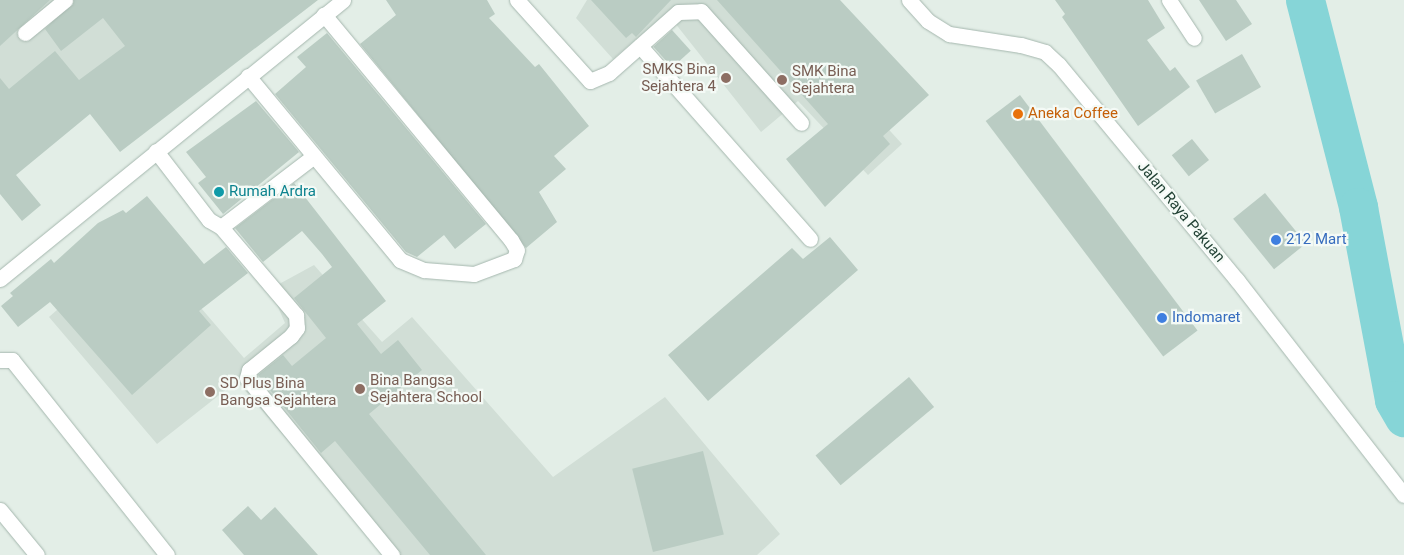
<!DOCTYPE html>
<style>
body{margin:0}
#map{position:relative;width:1404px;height:555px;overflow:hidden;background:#e3eee7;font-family:Roboto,sans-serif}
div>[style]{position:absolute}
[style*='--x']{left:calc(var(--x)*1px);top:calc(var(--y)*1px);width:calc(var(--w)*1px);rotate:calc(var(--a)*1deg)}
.built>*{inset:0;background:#d1ded6}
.river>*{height:39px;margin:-19.5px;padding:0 19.5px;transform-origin:19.5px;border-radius:19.5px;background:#86d5d7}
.building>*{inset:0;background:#baccc3;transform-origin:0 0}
.roads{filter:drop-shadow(0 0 1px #a5b7ae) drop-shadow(0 0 1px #a5b7ae)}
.minor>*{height:15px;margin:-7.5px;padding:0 7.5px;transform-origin:7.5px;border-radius:7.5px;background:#fff}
.dots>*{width:14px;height:14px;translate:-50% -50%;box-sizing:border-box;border:2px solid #f4faf6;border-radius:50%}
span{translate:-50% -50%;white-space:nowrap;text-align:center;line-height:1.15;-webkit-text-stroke:4.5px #f4faf6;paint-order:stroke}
.education-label{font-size:15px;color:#785e54}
.right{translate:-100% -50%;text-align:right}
.left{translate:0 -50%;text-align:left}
.food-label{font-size:15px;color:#c56008}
.culture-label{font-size:15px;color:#0d838f}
.street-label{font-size:15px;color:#214134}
.shop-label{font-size:15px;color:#366cbe}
</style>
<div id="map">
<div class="built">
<div style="clip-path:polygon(0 0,235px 0,0 172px)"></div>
<div style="clip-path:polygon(587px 0,771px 0,902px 144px,868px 175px,798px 101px,761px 132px,667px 13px,613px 59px,576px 18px)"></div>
<div style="clip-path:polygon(140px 237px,244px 358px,285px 323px,270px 289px,314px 265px,382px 342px,412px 317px,553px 477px,665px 397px,780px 534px,757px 555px,385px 555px,237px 381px,157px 444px,49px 317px)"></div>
</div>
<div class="river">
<div style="--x:1305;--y:0;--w:214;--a:75.6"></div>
<div style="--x:1358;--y:207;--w:196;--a:79.4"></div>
<div style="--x:1394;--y:400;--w:20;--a:60"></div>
</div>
<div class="building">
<div style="clip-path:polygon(0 0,50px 0,0 46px)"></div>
<div style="clip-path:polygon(74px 0,318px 0,120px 152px,90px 114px,16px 175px,41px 205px,22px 221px,0 194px,0 78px,9px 89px,55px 51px,79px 80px,125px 46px,103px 18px,61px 51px,45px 29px)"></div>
<div style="clip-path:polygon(386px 0,487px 0,495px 14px,489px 18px,535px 67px,539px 64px,589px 126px,554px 156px,566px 169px,539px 192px,557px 222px,526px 248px,360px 44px,396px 15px)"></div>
<div style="clip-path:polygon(591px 0,671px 0,636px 37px,632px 33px,626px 38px)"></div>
<div style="clip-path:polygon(717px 0,840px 0,929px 95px,883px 136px,890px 144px,825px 207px,786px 159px,828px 124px)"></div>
<div style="clip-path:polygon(1055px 0,1148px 0,1165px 28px,1147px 40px,1170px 71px,1175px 67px,1190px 87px,1138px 126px,1062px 17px,1065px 14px)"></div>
<div style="clip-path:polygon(1199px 0,1236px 0,1252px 24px,1226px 41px)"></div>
<div style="left:672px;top:30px;width:28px;height:25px;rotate:48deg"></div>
<div style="clip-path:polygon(327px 33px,486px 224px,455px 249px,444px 235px,417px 257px,406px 252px,275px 94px,306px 67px,297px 57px)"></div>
<div style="left:1242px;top:54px;width:38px;height:53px;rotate:60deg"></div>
<div style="left:1020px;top:95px;width:295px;height:43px;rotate:53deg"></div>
<div style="clip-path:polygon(256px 101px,299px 152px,223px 214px,198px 183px,206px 177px,186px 152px)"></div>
<div style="left:1192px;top:139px;width:27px;height:26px;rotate:51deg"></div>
<div style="clip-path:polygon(294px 183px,386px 301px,357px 324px,381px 354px,398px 340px,422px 370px,369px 414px,486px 555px,430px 555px,335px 441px,321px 453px,258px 375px,283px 355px,292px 366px,326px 338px,294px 298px,332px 267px,322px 254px,302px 231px,263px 262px,235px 228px)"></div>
<div style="left:1265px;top:193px;width:65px;height:41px;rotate:51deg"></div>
<div style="clip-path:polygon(147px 196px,204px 264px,226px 247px,248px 273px,199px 311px,211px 325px,132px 395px,50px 302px,18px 327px,1px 306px,13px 296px,10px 293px,51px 259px,54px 263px,98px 223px,123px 210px,126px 213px)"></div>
<div style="clip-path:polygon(830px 237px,858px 270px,708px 401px,668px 355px,792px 248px,803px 259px)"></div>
<div style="left:909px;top:377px;width:39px;height:122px;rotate:50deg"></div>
<div style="left:703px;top:451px;width:86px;height:73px;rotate:76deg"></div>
<div style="clip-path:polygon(248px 506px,261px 520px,275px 507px,318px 555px,244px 555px,222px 530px)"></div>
</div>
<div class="roads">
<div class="minor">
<div style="--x:517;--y:0;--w:109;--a:48"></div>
<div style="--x:590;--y:81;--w:21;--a:-23"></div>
<div style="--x:609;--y:73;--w:92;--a:-41.5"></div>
<div style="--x:678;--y:12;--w:23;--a:-2"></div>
<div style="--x:701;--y:11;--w:150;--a:48.2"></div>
<div style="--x:909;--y:0;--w:28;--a:48"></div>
<div style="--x:928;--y:21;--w:25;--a:32"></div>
<div style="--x:949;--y:34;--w:73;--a:8.7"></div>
<div style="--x:1021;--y:45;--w:25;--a:16"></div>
<div style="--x:1045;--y:52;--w:19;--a:43"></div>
<div style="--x:1059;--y:65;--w:279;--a:50.4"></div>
<div style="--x:1237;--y:280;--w:272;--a:52.2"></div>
<div style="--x:1169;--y:0;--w:45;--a:56.7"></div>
<div style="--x:25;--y:33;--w:52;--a:-39.5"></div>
<div style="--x:640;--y:46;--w:257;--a:48.6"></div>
<div style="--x:248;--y:76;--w:239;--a:50.4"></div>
<div style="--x:400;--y:260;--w:26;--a:23"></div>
<div style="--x:424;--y:270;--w:50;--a:4.6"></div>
<div style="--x:474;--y:274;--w:43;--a:-20.6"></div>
<div style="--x:514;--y:259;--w:9;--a:-72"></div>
<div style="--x:517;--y:250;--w:12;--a:-121"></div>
<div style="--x:511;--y:240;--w:293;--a:-129.7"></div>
<div style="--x:156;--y:151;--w:87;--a:52.5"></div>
<div style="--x:209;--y:220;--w:14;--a:30"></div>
<div style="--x:221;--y:227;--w:117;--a:-37.4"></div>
<div style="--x:221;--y:227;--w:116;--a:49.6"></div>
<div style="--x:296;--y:315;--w:13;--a:86"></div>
<div style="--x:297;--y:328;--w:10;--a:127"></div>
<div style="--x:291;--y:336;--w:54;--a:141"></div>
<div style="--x:249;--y:370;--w:8;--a:104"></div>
<div style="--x:247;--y:378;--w:229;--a:50.7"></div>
<div style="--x:0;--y:279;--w:442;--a:-39.1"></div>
<div style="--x:0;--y:360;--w:12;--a:0"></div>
<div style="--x:12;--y:360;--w:249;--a:51.5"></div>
<div style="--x:0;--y:510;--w:58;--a:50.6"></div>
</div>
</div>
<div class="dots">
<div style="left:726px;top:78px;background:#8d6e63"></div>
<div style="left:782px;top:80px;background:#8d6e63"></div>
<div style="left:1018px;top:114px;background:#e8710a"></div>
<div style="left:219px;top:192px;background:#0f9aa8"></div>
<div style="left:1276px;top:240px;background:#3f7fe0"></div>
<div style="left:1162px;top:318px;background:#3f7fe0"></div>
<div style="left:360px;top:389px;background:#8d6e63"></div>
<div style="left:210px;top:392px;background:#8d6e63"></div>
</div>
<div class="education-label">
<span class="right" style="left:716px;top:78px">SMKS Bina<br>Sejahtera 4</span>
<span class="left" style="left:792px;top:80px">SMK Bina<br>Sejahtera</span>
<span class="left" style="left:370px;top:389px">Bina Bangsa<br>Sejahtera School</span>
<span class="left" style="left:220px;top:392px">SD Plus Bina<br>Bangsa Sejahtera</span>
</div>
<div class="food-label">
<span class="left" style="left:1028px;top:114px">Aneka Coffee</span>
</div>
<div class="culture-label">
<span class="left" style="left:229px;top:192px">Rumah Ardra</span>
</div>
<div class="street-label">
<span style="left:1181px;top:212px;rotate:50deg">Jalan Raya Pakuan</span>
</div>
<div class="shop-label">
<span class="left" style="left:1286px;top:240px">212 Mart</span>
<span class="left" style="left:1172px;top:318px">Indomaret</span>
</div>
</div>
